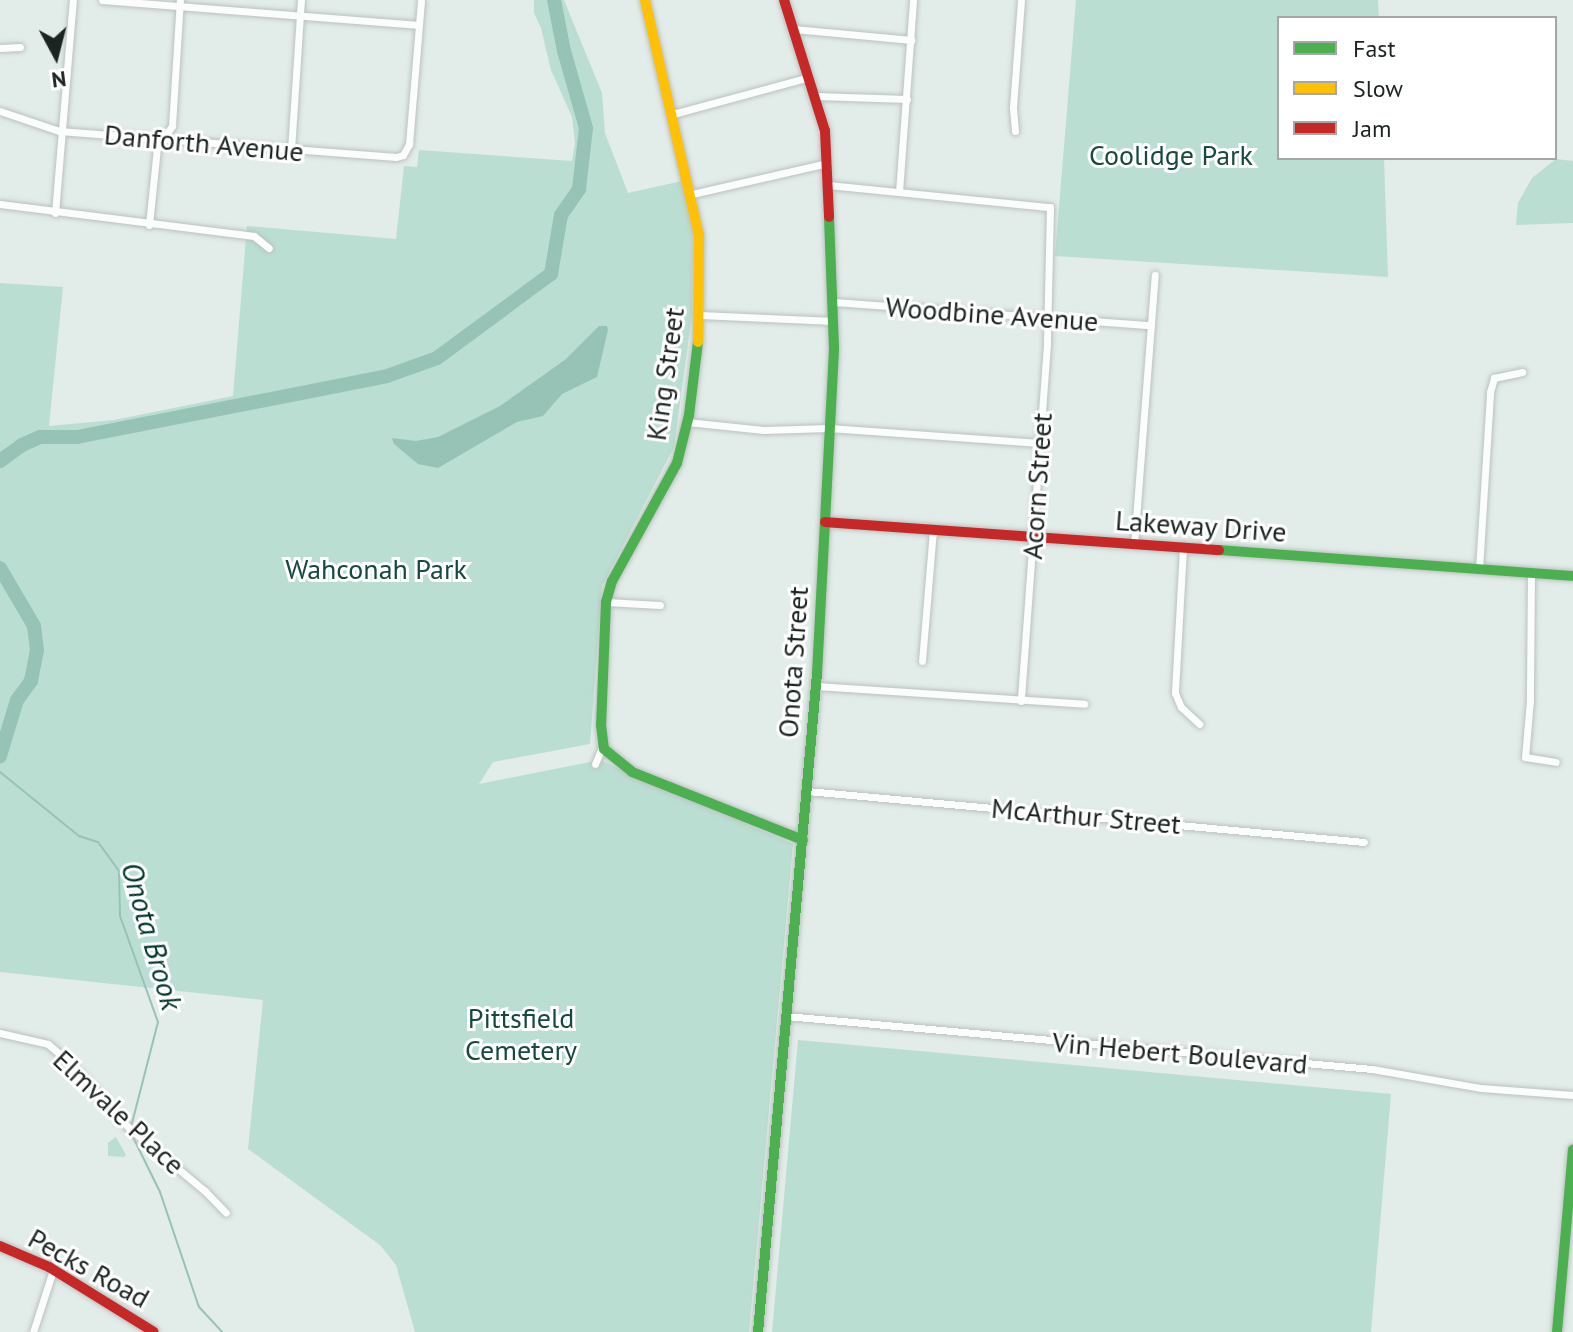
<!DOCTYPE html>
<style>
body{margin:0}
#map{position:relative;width:1573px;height:1332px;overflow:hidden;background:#e2ece9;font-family:"PT Sans",sans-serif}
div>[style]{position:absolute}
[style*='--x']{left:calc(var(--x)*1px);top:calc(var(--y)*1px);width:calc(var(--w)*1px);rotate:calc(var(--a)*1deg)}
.green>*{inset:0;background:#bbded3}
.water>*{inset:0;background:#97c3b6}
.stream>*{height:2px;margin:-1px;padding:0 1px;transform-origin:1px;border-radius:1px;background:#97c3b6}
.river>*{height:14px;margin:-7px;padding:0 7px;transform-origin:7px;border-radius:7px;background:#97c3b6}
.roads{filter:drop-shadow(0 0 2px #bac2bf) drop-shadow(0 0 2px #bac2bf)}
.street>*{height:7px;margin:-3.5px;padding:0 3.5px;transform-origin:3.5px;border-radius:3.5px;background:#fbfcfc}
.fast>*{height:10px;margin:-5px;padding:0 5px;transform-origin:5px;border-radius:5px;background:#4caf50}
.slow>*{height:10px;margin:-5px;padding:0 5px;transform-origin:5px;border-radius:5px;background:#ffc107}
.jam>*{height:10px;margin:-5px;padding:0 5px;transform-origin:5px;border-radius:5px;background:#c62828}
span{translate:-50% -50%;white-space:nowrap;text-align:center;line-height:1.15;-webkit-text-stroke:6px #fff;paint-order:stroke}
.street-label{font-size:28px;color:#1c2421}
.park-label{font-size:28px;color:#174a3d}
.water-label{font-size:30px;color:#00362b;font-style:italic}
.legend{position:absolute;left:1277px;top:16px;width:280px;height:144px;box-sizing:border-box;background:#fff;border:2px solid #a4a7a6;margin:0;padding:10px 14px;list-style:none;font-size:24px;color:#1c2421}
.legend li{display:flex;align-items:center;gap:16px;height:40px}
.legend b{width:40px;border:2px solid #a4a7a6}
.north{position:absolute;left:16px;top:16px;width:80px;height:80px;-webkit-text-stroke:6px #fff;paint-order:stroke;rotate:173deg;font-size:22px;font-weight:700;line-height:32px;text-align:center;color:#1c2421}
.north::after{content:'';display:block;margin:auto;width:28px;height:36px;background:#1c2421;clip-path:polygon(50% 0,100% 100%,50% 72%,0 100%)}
</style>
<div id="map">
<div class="green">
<div style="clip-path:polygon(534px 0,564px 0,602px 93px,605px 133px,628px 193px,682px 181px,693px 226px,692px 314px,674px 447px,602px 586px,590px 744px,493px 762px,479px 784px,600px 760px,793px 844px,749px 1332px,415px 1332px,396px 1265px,380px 1245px,248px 1149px,263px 1000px,0 972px,0 283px,63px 287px,49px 426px,114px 420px,233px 396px,247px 226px,396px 239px,404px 166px,417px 167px,419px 150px,572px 161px,575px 143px,572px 117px,551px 70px,541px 28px,534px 13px)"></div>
<div style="clip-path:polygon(1076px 0,1378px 0,1379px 18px,1279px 18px,1279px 158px,1384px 158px,1388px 277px,1055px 256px)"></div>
<div style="clip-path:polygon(1556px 159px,1573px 161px,1573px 223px,1516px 225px,1518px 203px,1532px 178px)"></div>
<div style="clip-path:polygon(798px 1040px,1391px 1094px,1371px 1332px,772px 1332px)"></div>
<div style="clip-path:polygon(116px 1137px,126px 1155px,124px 1157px,108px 1156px,108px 1143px)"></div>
</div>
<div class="water">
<div style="clip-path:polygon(599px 326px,607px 326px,608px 330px,597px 377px,562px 394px,543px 416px,517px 422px,438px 468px,418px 464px,394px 444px,392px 438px,416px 441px,438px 437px,500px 406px,566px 359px)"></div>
</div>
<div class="stream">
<div style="--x:0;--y:772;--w:102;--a:39"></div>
<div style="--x:79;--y:836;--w:20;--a:18"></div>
<div style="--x:98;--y:842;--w:36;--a:54"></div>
<div style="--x:119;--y:871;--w:45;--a:88.7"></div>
<div style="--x:120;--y:916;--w:113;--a:70.3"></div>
<div style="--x:158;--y:1022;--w:108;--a:104.4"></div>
<div style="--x:131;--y:1133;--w:66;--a:63.8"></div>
<div style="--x:160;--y:1192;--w:121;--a:71.3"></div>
<div style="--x:199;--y:1307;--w:34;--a:47"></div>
</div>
<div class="river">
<div style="--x:0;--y:461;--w:27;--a:-36"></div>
<div style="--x:22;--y:445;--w:20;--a:-24"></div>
<div style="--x:40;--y:437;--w:37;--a:0"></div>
<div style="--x:77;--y:437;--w:316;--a:-11.1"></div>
<div style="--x:387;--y:376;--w:53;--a:-19.8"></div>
<div style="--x:437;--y:358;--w:142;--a:-36.4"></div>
<div style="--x:551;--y:274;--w:60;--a:-80.4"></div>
<div style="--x:561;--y:215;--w:32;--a:-55"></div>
<div style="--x:579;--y:189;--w:61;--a:-83.5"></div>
<div style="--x:586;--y:128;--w:80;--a:-105.9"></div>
<div style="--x:564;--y:51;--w:52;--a:-101.1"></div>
<div style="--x:0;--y:568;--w:67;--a:59.6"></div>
<div style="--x:34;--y:626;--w:24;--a:83"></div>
<div style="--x:37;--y:650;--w:32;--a:101"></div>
<div style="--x:31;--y:681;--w:24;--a:126"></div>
<div style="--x:17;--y:700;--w:59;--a:106.9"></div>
</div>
<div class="roads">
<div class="street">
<div style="--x:102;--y:0;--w:318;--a:4.5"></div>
<div style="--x:794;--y:29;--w:118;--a:5.4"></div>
<div style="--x:0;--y:48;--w:20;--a:-3"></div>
<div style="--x:816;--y:96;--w:91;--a:1.9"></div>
<div style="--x:0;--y:111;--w:62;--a:18.7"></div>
<div style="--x:59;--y:131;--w:338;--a:4.4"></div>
<div style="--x:396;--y:157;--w:7;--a:-16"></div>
<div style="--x:403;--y:155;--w:13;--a:-61"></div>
<div style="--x:409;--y:144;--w:144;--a:-85.2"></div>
<div style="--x:673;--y:114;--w:141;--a:-15.2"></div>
<div style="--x:1015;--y:131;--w:24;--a:-95"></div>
<div style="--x:1013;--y:107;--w:107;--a:-85.7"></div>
<div style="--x:291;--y:150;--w:150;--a:-86.2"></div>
<div style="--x:828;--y:185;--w:223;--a:5.7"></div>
<div style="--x:1050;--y:207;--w:137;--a:91.3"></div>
<div style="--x:1047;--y:344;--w:358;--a:94.2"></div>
<div style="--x:899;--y:192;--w:193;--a:-85.8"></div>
<div style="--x:692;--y:194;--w:139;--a:-12.9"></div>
<div style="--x:0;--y:204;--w:256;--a:7.2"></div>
<div style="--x:254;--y:236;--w:19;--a:39"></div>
<div style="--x:55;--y:213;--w:214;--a:-85.2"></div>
<div style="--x:149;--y:225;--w:77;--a:-84.1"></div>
<div style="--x:157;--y:148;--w:27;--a:-56"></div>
<div style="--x:172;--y:126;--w:126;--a:-86.4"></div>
<div style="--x:834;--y:302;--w:317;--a:4.2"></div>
<div style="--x:700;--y:315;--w:134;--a:2.6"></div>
<div style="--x:687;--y:422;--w:77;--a:5.9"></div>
<div style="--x:764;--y:430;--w:65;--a:-1.8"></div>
<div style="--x:829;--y:428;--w:211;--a:4.1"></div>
<div style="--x:1134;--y:545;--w:271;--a:-85.6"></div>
<div style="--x:1183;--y:548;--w:145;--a:93.2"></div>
<div style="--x:1175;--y:693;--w:15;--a:67"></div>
<div style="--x:1181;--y:707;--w:25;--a:43"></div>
<div style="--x:1479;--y:569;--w:177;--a:-86.4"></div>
<div style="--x:1490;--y:392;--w:15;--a:-74"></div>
<div style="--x:1494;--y:378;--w:29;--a:-12"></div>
<div style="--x:1531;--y:573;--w:127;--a:90.5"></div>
<div style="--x:1530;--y:700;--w:57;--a:95"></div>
<div style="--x:1525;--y:757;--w:31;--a:9"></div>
<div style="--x:606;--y:602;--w:54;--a:3.2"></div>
<div style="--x:922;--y:661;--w:131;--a:-85.2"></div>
<div style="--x:816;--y:686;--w:269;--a:3.8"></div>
<div style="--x:595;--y:764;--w:21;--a:-67"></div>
<div style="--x:807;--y:791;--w:559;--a:5.23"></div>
<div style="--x:786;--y:1016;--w:588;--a:5.17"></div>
<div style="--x:1372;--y:1069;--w:111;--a:9.9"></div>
<div style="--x:1481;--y:1088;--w:92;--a:4.4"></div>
<div style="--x:0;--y:1033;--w:49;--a:12.9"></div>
<div style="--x:48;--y:1044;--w:28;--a:41"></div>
<div style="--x:69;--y:1062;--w:89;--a:47.7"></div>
<div style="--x:129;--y:1128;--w:99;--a:39.7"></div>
<div style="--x:205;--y:1191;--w:30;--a:46"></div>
<div style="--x:33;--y:1332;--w:65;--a:-72.1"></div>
</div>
<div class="fast">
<div style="--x:698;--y:342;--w:74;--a:97"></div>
<div style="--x:689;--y:415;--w:49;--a:104"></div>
<div style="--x:677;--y:463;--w:135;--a:118.8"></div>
<div style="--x:612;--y:581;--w:22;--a:106"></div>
<div style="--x:606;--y:602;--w:123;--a:92.3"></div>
<div style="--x:601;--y:725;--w:24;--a:83"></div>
<div style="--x:604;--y:749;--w:36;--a:39"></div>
<div style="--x:632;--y:772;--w:184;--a:21.7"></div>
<div style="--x:1219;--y:550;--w:355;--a:4.2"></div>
<div style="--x:758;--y:1332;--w:661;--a:-84.88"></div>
<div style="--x:817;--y:674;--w:326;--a:-87"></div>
<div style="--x:834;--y:348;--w:131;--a:-92.2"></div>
<div style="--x:1557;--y:1332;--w:183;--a:-85"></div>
</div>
<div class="slow">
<div style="--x:645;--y:0;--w:241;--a:77.1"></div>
<div style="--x:699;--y:235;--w:107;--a:90.5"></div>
</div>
<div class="jam">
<div style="--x:784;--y:0;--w:137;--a:72.6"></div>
<div style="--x:825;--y:131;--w:86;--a:87.3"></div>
<div style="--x:825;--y:522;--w:395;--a:4.1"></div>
<div style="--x:0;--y:1246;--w:53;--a:23.2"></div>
<div style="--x:49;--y:1267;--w:123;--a:31.8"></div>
</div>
</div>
<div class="street-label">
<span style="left:204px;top:143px;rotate:5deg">Danforth Avenue</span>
<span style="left:992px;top:314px;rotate:4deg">Woodbine Avenue</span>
<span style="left:665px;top:374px;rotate:-82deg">King Street</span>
<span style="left:1037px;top:486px;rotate:-86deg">Acorn Street</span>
<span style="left:1201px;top:526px;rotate:4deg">Lakeway Drive</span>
<span style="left:793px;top:662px;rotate:-86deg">Onota Street</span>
<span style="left:1086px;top:816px;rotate:5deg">McArthur Street</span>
<span style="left:1180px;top:1053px;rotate:5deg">Vin Hebert Boulevard</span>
<span style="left:119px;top:1112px;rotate:43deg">Elmvale Place</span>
<span style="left:89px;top:1268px;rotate:29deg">Pecks Road</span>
</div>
<div class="park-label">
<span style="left:1171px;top:155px">Coolidge Park</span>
<span style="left:376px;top:569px">Wahconah Park</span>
<span style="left:521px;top:1034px">Pittsfield<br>Cemetery</span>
</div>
<div class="water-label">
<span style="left:152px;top:936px;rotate:74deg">Onota Brook</span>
</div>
<ul class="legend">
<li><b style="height:10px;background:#4caf50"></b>Fast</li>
<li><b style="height:10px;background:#ffc107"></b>Slow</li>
<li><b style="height:10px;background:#c62828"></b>Jam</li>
</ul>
<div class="north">N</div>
</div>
